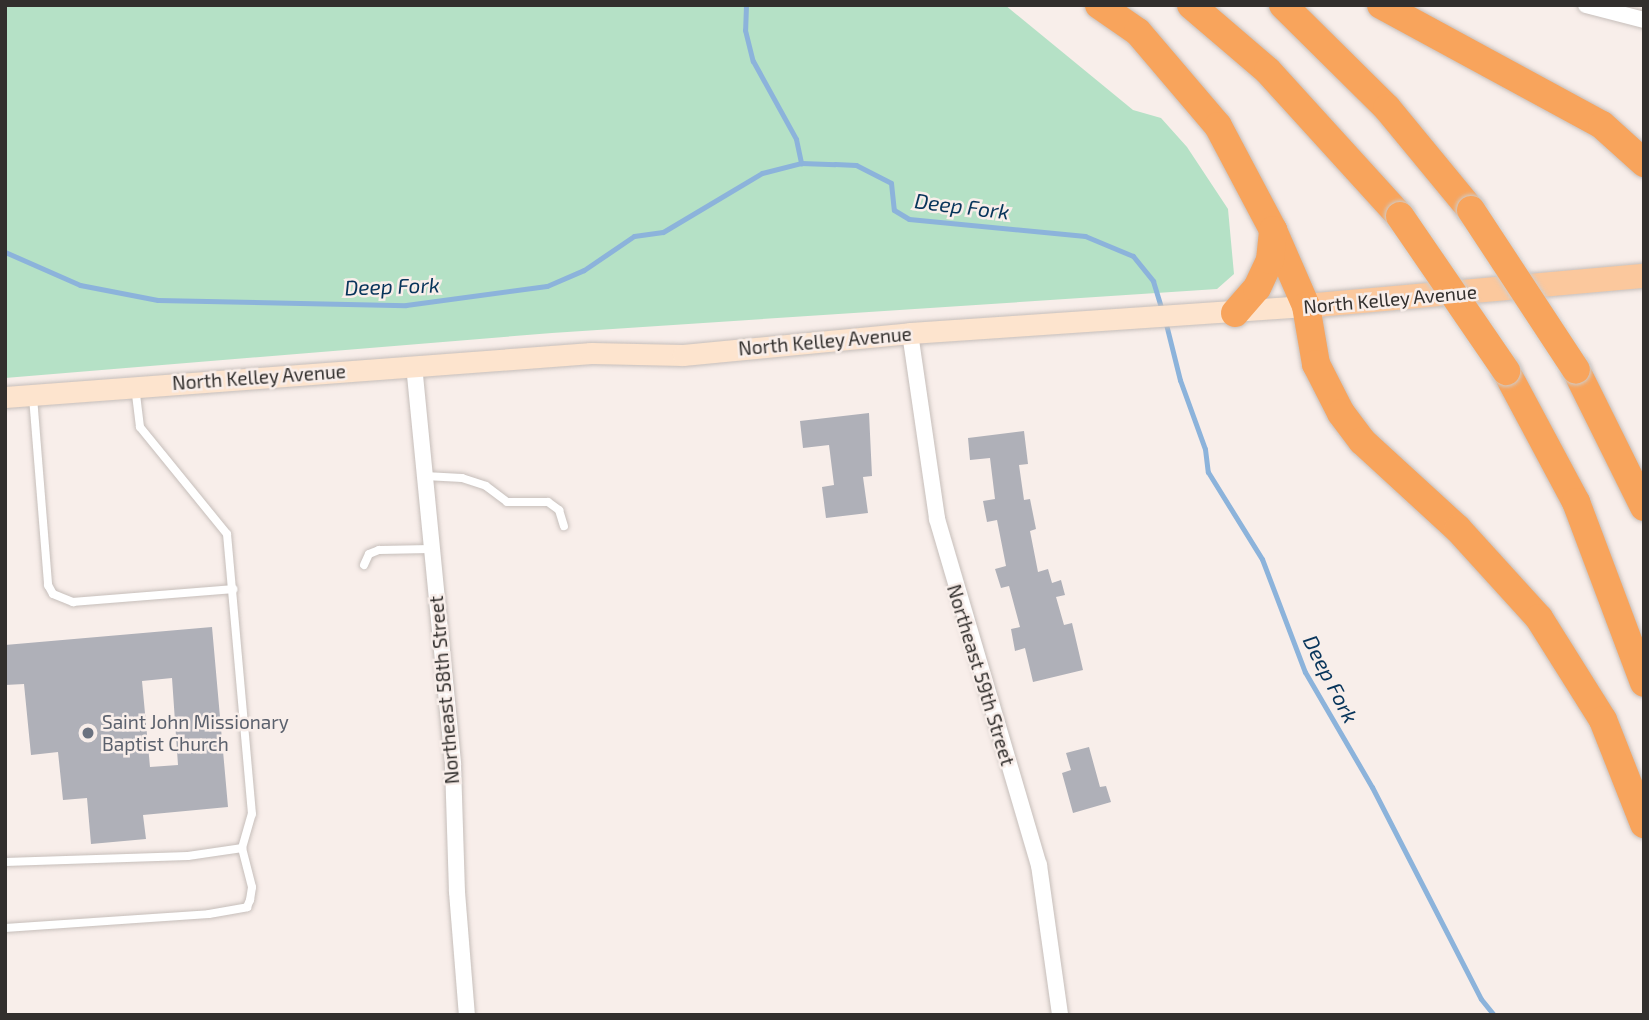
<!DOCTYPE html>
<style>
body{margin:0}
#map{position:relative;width:1649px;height:1020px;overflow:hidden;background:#f8eeea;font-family:"Exo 2",sans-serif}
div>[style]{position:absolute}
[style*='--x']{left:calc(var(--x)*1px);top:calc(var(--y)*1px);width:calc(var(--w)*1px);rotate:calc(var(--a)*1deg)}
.green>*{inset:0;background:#b5e1c6}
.stream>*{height:5px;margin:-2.5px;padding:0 2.5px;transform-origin:2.5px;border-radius:2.5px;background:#8cb3db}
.building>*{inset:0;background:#afb0b8}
.roads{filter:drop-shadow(0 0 2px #c6beba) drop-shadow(0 0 2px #c6beba)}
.lane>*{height:8px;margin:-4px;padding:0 4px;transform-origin:4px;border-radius:4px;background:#fff}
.street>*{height:16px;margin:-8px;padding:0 8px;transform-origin:8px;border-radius:8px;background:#fff}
.secondary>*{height:21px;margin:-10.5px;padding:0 10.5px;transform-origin:10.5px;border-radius:10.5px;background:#fde4ce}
.primary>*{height:24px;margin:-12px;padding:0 12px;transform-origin:12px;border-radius:12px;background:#fbc89d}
.highway>*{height:28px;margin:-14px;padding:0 14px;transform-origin:14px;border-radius:14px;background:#f8a45c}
.bridges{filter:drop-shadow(0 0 2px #cecdcd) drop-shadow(0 0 2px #cecdcd)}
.highway-bridge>*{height:28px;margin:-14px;padding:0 14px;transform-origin:14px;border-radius:14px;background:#f8a45c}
.dots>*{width:19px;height:19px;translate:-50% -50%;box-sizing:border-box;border:4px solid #f8eeea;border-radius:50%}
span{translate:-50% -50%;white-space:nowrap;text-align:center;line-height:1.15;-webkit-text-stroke:5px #f8eeea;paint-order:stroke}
.street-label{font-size:19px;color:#322f2d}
.worship-label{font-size:19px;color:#5b616d}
.left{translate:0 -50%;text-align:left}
.water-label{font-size:21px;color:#07345a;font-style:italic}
.frame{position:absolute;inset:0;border:7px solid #322f2d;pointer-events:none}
</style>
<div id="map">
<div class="green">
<div style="clip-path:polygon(5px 5px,1005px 5px,1133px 110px,1161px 118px,1187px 147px,1228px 209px,1234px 274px,1217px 289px,552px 333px,5px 378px)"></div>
</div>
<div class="stream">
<div style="--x:746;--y:5;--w:25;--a:92"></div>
<div style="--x:745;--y:30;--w:32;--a:76"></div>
<div style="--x:753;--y:61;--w:89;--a:61.1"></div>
<div style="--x:796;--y:139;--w:25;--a:78"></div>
<div style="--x:5;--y:252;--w:82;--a:23.7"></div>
<div style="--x:80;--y:285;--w:79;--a:10.9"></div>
<div style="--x:158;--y:300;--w:248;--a:1.2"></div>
<div style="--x:406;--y:305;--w:142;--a:-7.7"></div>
<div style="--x:547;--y:286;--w:40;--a:-23.4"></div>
<div style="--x:584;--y:270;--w:60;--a:-34.2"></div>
<div style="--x:634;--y:236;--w:29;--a:-8"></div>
<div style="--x:663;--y:232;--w:115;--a:-30.8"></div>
<div style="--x:762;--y:173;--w:40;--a:-14.4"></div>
<div style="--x:801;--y:163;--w:34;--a:2"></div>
<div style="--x:835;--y:164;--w:21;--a:3"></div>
<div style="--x:856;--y:165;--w:39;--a:27"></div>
<div style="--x:891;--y:183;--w:27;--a:84"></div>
<div style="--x:894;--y:210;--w:17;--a:31"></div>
<div style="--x:909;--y:219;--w:177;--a:5.5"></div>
<div style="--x:1085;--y:236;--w:52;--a:22.6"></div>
<div style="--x:1133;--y:256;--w:32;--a:51"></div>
<div style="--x:1153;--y:281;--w:30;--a:73"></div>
<div style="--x:1165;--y:320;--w:62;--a:76"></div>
<div style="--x:1180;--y:380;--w:73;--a:70.1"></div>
<div style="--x:1205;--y:449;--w:23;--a:83"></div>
<div style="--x:1208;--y:472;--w:102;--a:58.2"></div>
<div style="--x:1262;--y:559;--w:121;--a:69.2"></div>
<div style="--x:1305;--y:672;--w:133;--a:59.8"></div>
<div style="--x:1372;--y:787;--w:238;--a:62.8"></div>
<div style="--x:1481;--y:999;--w:21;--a:51"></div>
</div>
<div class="building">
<div style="clip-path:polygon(869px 413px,872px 476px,863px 477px,868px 513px,826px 518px,822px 487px,834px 485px,829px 445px,803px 448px,800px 421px)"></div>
<div style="clip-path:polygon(1024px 431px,1028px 464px,1019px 465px,1024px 500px,1030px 499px,1036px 529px,1030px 531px,1038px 572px,1048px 569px,1052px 583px,1061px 580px,1065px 595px,1056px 597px,1064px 625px,1072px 623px,1083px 670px,1033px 682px,1025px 648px,1015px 651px,1011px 629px,1020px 627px,1009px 586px,1001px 588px,995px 569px,1006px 566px,997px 520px,987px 522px,983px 501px,995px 499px,990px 458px,970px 460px,968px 438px)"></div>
<div style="clip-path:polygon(evenodd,212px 627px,228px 807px,143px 815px,146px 839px,91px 844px,87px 798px,63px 800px,58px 752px,31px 755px,24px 684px,5px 685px,5px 645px,212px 627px,172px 678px,178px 765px,150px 767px,142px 681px,172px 678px)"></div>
<div style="clip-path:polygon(1089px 747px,1100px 787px,1106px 786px,1111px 802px,1073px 813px,1062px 773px,1071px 770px,1066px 753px)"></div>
</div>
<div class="roads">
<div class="lane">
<div style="--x:33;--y:397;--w:189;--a:85.4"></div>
<div style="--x:48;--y:585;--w:10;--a:61"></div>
<div style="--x:53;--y:594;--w:22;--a:22"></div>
<div style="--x:73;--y:602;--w:161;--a:-4.6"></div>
<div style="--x:425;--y:476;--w:37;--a:3"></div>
<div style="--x:462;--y:478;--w:25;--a:18"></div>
<div style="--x:486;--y:486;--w:26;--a:37"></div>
<div style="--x:507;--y:502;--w:41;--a:0"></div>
<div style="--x:548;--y:502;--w:14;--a:36"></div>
<div style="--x:559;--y:510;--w:17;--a:73"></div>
<div style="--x:364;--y:565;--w:12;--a:-66"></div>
<div style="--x:369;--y:554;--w:11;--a:-22"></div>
<div style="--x:379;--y:550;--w:52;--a:-1.1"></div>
<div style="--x:5;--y:862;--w:183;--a:-1.9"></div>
<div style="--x:188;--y:856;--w:55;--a:-8.4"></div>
<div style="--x:5;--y:928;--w:204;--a:-3.9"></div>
<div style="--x:209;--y:914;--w:39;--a:-10"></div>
<div style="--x:247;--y:907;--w:8;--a:-67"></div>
<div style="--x:250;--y:900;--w:13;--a:-81"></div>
<div style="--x:252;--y:887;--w:40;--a:-104.4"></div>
<div style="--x:242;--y:848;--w:35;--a:-74"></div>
<div style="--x:252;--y:814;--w:281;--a:-95.1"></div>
<div style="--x:227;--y:534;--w:138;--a:-129.1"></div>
<div style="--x:140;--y:427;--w:38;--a:-97"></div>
</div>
<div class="street">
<div style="--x:1586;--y:5;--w:60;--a:14.5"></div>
<div style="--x:910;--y:333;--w:188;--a:81.7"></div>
<div style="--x:937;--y:519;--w:361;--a:73.6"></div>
<div style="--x:1039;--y:865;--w:151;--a:82"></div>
<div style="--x:414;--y:365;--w:402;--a:84.4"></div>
<div style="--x:453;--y:765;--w:127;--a:88.2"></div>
<div style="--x:457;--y:892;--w:123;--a:85.4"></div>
</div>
<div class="secondary">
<div style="--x:5;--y:397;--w:588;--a:-4.29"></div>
<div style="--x:591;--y:353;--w:92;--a:1.2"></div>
<div style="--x:683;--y:355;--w:228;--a:-5.5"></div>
<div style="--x:910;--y:333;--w:397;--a:-3.9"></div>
</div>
<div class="primary">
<div style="--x:1306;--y:306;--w:339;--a:-5.1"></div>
</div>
<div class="highway">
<div style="--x:1099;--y:5;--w:47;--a:34.7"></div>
<div style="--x:1138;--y:32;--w:123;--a:49.6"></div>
<div style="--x:1218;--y:126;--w:118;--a:62.1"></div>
<div style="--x:1273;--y:230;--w:83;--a:66.5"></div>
<div style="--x:1306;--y:306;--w:59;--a:80.2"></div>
<div style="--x:1316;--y:364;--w:55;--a:63"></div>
<div style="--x:1341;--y:413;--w:35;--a:53"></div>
<div style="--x:1362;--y:441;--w:130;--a:42.5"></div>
<div style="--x:1458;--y:529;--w:120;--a:47.7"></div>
<div style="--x:1539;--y:618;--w:120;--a:57.9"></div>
<div style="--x:1603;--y:720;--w:112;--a:68.5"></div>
<div style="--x:1191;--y:5;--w:101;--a:40.6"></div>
<div style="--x:1268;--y:71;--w:196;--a:47.7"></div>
<div style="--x:1283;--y:5;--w:146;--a:44.7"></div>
<div style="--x:1387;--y:108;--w:132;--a:50.5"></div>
<div style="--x:1381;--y:5;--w:251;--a:28.5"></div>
<div style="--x:1602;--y:125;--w:57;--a:42.1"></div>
<div style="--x:1235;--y:313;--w:33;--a:-49"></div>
<div style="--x:1257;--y:288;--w:31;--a:-65"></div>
<div style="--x:1270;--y:260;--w:30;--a:-84"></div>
<div style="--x:1576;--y:370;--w:153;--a:63.6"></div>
<div style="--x:1506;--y:371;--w:149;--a:61.9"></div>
<div style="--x:1576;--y:502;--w:193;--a:69.4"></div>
</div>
</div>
<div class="bridges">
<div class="highway-bridge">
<div style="--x:1471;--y:210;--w:191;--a:56.7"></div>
<div style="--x:1400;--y:216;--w:188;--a:55.6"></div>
</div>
</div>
<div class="dots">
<div style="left:88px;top:733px;background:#6b7280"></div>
</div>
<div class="street-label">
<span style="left:1390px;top:299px;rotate:-5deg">North Kelley Avenue</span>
<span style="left:825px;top:341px;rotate:-5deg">North Kelley Avenue</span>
<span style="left:259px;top:377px;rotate:-4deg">North Kelley Avenue</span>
<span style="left:981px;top:675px;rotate:73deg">Northeast 59th Street</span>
<span style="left:444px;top:690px;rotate:-95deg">Northeast 58th Street</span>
</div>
<div class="worship-label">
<span class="left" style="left:102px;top:733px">Saint John Missionary<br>Baptist Church</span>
</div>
<div class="water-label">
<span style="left:962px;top:206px;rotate:7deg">Deep Fork</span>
<span style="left:392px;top:286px;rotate:-2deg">Deep Fork</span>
<span style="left:1331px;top:679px;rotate:63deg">Deep Fork</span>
</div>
<div class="frame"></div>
</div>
